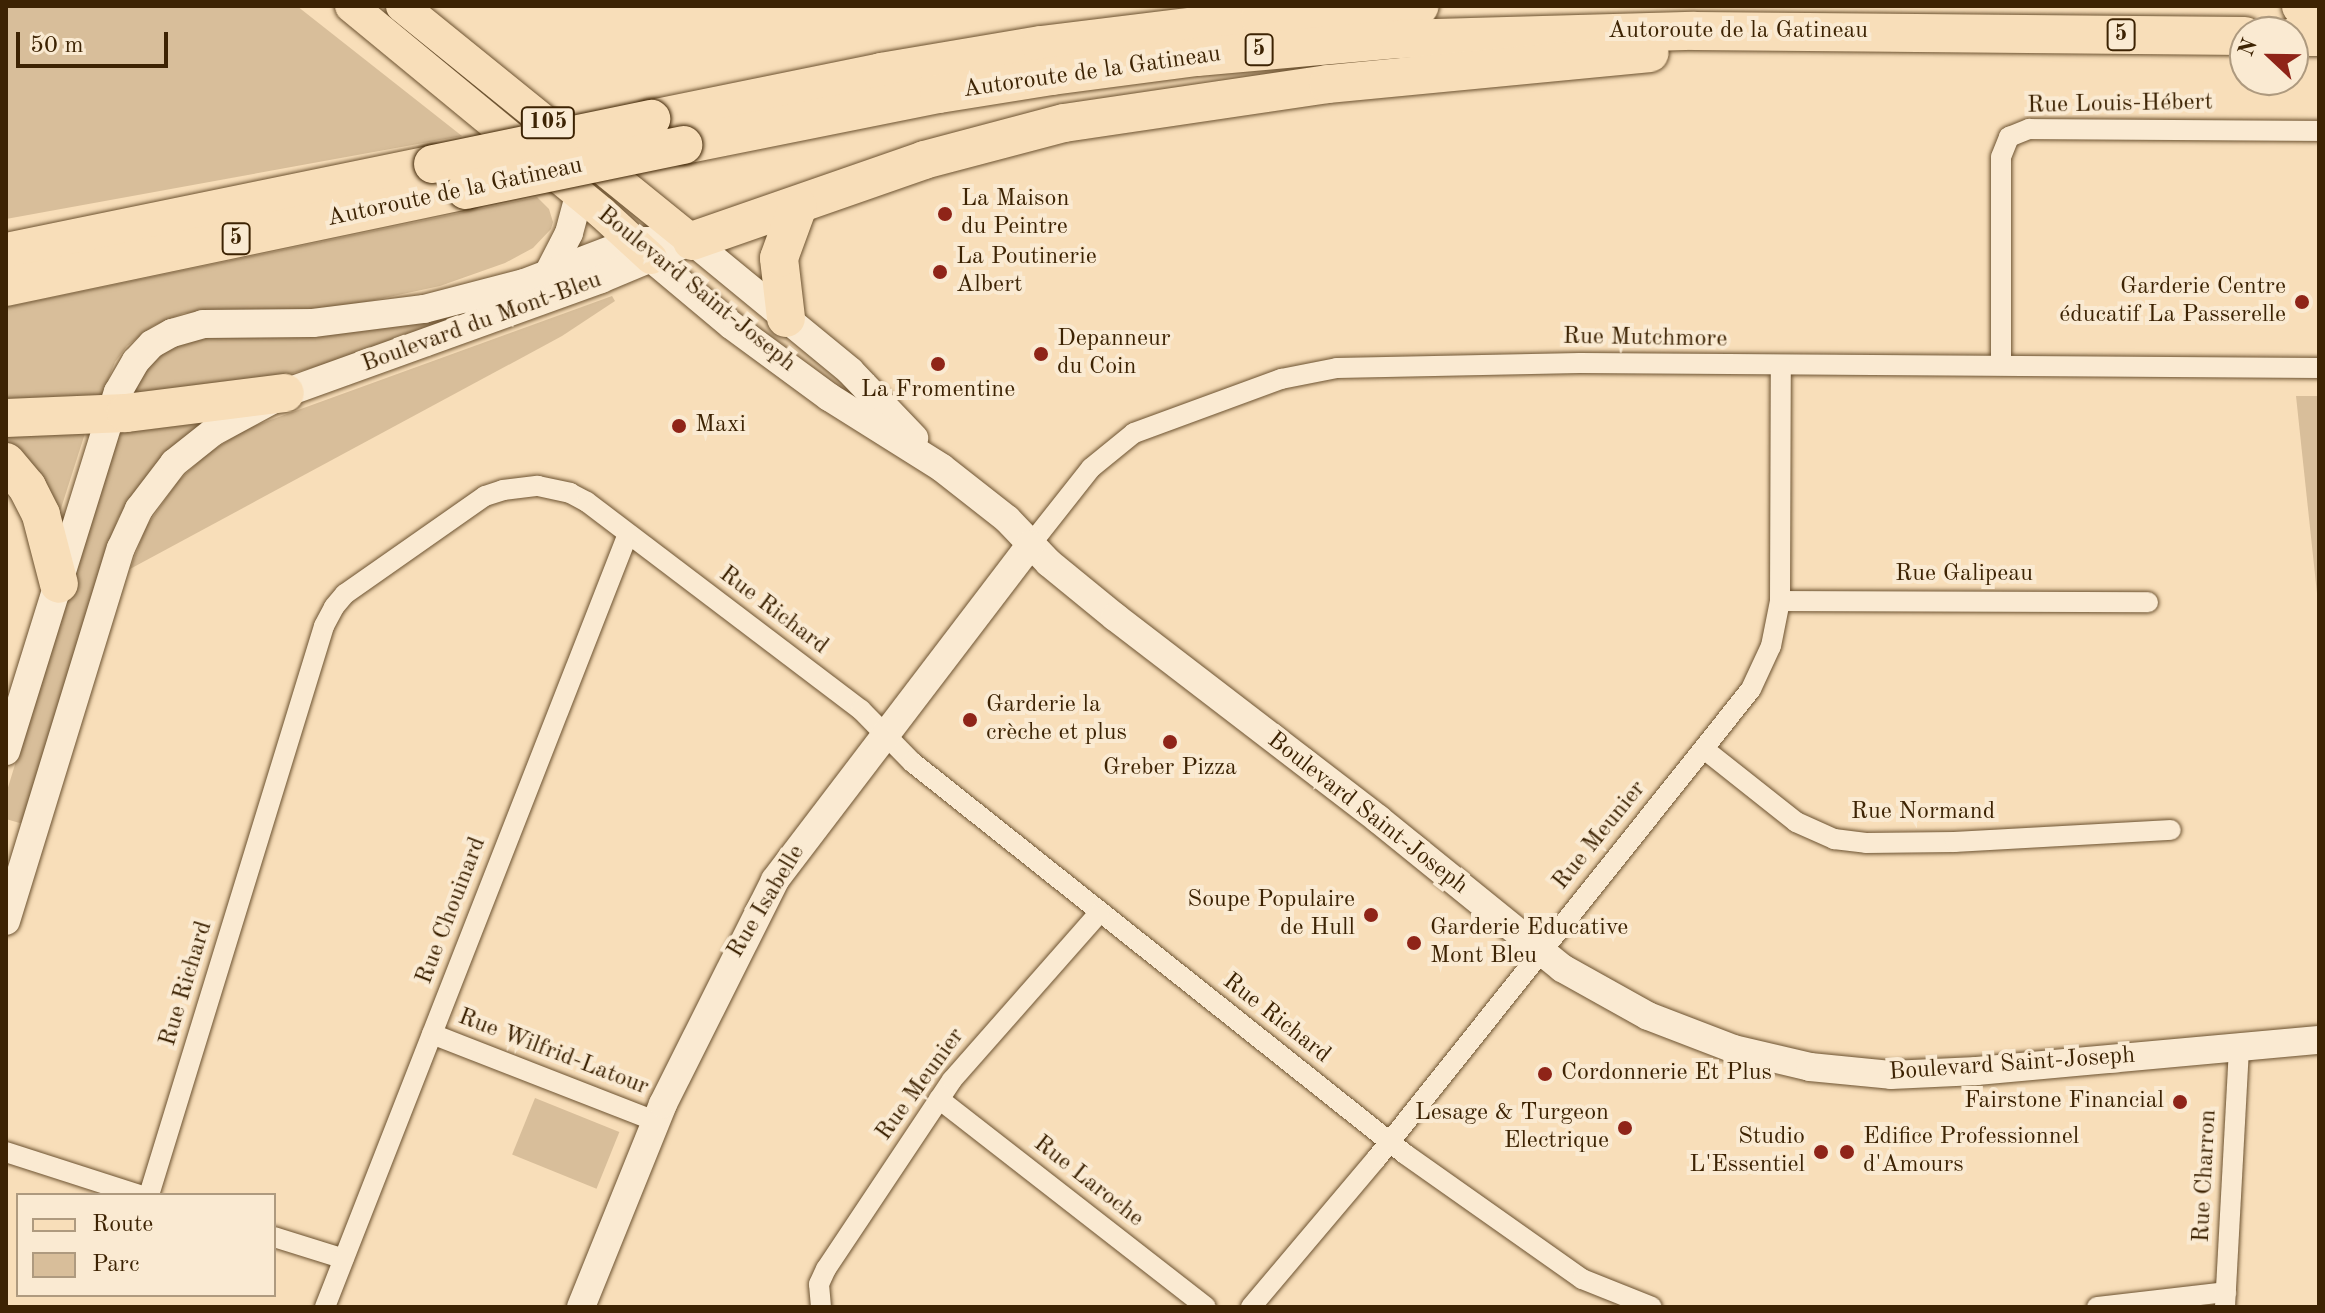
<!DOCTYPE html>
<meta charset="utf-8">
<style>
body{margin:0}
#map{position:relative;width:2325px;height:1313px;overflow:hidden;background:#f8deb9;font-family:"Old Standard TT",serif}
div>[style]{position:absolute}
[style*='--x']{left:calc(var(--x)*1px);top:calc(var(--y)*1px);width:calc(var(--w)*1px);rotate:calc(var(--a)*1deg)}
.green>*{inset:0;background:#d8be9a;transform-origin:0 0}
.roads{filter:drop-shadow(0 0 2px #6c5230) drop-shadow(0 0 2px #6c5230)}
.street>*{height:20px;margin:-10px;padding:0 10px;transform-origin:10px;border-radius:10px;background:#faead2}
.secondary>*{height:28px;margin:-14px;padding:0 14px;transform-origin:14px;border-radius:14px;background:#faead2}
.primary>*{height:32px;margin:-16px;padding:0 16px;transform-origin:16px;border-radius:16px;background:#f8deb9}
.highway>*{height:38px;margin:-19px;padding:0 19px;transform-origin:19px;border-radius:19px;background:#f8deb9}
.bridges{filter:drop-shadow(0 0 2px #3d2303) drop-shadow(0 0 2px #3d2303)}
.highway-bridge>*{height:38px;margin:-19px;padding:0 19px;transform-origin:19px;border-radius:19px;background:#f8deb9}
.dots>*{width:22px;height:22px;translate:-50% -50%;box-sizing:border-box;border:4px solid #faead2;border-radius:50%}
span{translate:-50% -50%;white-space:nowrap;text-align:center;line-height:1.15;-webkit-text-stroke:8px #faead2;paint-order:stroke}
.shield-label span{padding:2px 6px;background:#faead2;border:2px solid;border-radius:6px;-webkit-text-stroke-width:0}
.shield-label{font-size:22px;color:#3d2303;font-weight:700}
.street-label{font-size:24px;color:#3d2303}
.poi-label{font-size:24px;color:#3d2303}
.left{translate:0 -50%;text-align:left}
.right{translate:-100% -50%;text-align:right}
.frame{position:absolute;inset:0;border:8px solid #3d2303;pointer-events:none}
.legend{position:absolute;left:16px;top:1193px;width:260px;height:104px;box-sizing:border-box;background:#faead2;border:2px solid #ae9a7f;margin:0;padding:10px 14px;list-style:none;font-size:24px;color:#3d2303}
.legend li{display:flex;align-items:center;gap:16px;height:40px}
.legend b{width:40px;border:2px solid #ae9a7f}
.north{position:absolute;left:2229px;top:16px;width:80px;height:80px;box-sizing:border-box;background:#faead2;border:2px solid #ae9a7f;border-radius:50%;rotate:292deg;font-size:22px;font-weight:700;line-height:32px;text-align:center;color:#3d2303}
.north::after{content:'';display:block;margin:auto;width:28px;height:36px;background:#8f2418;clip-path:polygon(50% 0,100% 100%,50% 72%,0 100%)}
.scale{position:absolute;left:16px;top:32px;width:152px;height:36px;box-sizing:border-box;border:4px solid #3d2303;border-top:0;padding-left:10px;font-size:24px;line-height:28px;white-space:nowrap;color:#3d2303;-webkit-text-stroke:6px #faead2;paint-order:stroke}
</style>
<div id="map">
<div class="green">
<div style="clip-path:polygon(6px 6px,297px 6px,462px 136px,6px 219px)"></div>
<div style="clip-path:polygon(537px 197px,549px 209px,553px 222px,551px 229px,533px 248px,505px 263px,440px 286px,356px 304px,312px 309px,184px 313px,153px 326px,127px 346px,115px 362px,100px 400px,6px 405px,6px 307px)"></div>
<div style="clip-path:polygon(612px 296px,615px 301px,562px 336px,130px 569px,146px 527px,179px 480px,207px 454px,246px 429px)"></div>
<div style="clip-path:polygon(448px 312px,449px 321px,334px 362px,278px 377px,129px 402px,129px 388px,173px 341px)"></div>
<div style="clip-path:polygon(2296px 396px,2319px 396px,2319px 612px)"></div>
<div style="clip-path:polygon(210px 422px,182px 439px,153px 467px,118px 518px,23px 824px,6px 819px,6px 794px,119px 423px)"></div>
<div style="clip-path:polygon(88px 424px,56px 524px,6px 452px,6px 427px)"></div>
<div style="left:535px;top:1098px;width:91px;height:61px;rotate:22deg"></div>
</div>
<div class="roads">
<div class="street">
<div style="--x:2001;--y:365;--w:208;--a:-90"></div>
<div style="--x:2001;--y:157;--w:22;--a:-68"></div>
<div style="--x:2009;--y:137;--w:22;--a:-22"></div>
<div style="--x:2029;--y:129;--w:290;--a:0.4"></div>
<div style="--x:1031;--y:544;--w:97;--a:-51.7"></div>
<div style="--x:1091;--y:468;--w:55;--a:-39.1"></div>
<div style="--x:1134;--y:433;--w:157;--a:-20.2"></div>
<div style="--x:1281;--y:379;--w:57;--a:-11.1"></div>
<div style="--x:1337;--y:368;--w:243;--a:-1.2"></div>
<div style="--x:1580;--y:363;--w:739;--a:0.39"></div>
<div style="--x:1780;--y:601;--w:368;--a:0.2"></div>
<div style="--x:1704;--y:749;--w:117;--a:38.4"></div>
<div style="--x:1796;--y:822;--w:42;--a:24.1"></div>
<div style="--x:1834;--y:839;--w:32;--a:7"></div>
<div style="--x:1866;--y:843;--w:89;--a:-0.6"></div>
<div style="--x:1955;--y:842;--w:216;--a:-3.2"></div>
<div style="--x:432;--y:1034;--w:239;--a:21.3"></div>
<div style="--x:939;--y:1099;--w:338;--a:37.9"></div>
<div style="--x:6;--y:1152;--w:140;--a:17.9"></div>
<div style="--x:149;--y:1195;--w:595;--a:-72.9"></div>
<div style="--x:324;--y:626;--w:21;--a:-62"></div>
<div style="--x:334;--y:607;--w:17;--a:-50"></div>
<div style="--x:345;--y:594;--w:171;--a:-35"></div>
<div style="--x:485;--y:496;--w:19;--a:-18"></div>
<div style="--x:503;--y:490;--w:35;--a:-7"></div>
<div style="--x:538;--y:486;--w:33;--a:12"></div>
<div style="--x:570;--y:493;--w:19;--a:28"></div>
<div style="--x:587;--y:502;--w:344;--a:37.2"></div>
<div style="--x:861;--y:710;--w:73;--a:45.6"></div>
<div style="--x:912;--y:762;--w:630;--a:38.49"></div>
<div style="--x:1405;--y:1154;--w:217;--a:35.2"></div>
<div style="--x:1582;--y:1279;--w:75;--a:21.8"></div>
<div style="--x:274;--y:1237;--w:73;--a:17.4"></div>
<div style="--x:325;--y:1307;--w:830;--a:-68.6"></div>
<div style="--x:821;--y:1307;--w:23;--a:-95"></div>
<div style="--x:819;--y:1284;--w:17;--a:-65"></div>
<div style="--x:826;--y:1269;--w:227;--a:-56.3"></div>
<div style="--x:952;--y:1080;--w:222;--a:-48.6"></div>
<div style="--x:1251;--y:1307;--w:194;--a:-49.8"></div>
<div style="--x:1376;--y:1159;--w:601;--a:-51.41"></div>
<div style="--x:1751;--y:689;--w:47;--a:-65.1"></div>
<div style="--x:1771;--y:646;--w:46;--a:-78.7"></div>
<div style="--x:1780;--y:601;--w:235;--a:-89.8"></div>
<div style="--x:2097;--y:1307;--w:130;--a:-6.6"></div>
<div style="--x:2225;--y:1307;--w:259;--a:-86.9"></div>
</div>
<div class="secondary">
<div style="--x:692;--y:241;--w:205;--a:39.4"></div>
<div style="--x:850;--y:371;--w:93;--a:46.3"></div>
<div style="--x:651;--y:258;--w:104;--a:39.9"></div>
<div style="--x:731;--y:325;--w:122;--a:36.3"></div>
<div style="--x:829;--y:397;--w:133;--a:32.1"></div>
<div style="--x:942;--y:468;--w:83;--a:38.1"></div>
<div style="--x:1007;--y:519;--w:61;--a:46.3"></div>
<div style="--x:1049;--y:563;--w:85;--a:39.3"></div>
<div style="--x:1115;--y:617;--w:332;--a:37.5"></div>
<div style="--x:1378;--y:819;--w:237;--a:39"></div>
<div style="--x:1562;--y:968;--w:98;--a:29.2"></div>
<div style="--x:1648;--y:1016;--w:92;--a:21"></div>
<div style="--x:1734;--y:1049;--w:78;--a:13.3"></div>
<div style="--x:1810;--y:1067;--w:81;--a:5.6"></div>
<div style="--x:1891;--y:1075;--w:86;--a:-2.7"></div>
<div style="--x:1977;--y:1071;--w:343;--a:-5.2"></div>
<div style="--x:548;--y:274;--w:46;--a:-62.9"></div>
<div style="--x:569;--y:233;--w:39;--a:-75"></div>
<div style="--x:6;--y:751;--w:376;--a:-72.7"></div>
<div style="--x:118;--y:392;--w:36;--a:-60"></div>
<div style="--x:136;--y:361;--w:23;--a:-47"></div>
<div style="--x:152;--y:344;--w:23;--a:-29"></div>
<div style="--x:172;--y:333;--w:32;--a:-16"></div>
<div style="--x:203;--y:324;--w:110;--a:-0.5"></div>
<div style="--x:313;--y:323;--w:112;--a:-7.2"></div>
<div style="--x:424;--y:309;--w:103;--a:-14.6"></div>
<div style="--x:524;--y:283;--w:118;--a:-20.9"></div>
<div style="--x:634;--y:241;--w:17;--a:0"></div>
<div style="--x:6;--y:921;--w:390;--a:-72.9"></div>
<div style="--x:121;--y:548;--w:43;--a:-65.2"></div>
<div style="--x:139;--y:509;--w:58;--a:-52.7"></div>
<div style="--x:174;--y:463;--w:50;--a:-38.5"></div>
<div style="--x:213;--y:432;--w:82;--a:-28.4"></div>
<div style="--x:285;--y:393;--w:336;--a:-19.8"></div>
<div style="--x:601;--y:279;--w:99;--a:-22.7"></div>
<div style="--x:581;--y:1307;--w:219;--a:-68"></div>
<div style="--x:663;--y:1104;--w:250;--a:-63.4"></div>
<div style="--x:775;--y:880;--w:422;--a:-52.7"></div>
</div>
<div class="primary">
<div style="--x:351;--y:6;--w:324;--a:39.5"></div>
<div style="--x:601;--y:212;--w:68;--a:42.6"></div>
<div style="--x:402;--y:6;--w:373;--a:39"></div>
</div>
<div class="highway">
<div style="--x:2301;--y:6;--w:18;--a:0"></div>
<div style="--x:2293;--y:37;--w:26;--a:0"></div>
<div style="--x:651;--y:119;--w:235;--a:-11.5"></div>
<div style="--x:881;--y:72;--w:162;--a:-9.6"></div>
<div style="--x:1041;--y:45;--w:221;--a:-7"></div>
<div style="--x:1260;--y:18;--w:160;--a:-4.3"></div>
<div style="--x:683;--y:145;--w:261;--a:-11.3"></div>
<div style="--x:939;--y:94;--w:114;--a:-9.1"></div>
<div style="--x:1052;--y:76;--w:146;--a:-7.5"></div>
<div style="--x:1197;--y:57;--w:204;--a:-5.1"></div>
<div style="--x:1400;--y:39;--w:294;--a:-1.6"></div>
<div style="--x:1694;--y:31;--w:551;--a:0.52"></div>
<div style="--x:692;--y:241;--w:246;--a:-19.2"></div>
<div style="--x:924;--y:160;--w:145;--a:-14.8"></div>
<div style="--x:1064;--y:123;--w:267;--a:-8.4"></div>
<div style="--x:1328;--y:84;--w:323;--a:-5.5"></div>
<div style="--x:6;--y:252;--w:436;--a:-11.6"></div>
<div style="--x:6;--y:287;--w:470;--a:-11.9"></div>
<div style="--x:786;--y:318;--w:60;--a:-96.7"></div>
<div style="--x:779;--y:258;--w:55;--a:-69.9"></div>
<div style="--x:6;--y:418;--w:120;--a:-2.4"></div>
<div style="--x:126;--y:413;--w:160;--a:-7.2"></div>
<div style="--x:6;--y:462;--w:33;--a:50"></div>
<div style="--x:27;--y:487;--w:31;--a:63"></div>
<div style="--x:41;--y:515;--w:71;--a:75.4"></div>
</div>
</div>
<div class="bridges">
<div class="highway-bridge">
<div style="--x:433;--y:164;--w:223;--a:-11.7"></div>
<div style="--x:466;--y:190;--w:222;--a:-11.7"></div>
</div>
</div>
<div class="dots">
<div style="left:945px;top:214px;background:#8f2418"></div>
<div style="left:940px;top:272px;background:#8f2418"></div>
<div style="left:2302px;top:302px;background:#8f2418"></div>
<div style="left:1041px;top:354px;background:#8f2418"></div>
<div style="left:938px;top:364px;background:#8f2418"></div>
<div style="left:679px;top:426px;background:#8f2418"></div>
<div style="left:970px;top:720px;background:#8f2418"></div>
<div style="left:1170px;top:742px;background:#8f2418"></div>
<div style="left:1371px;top:915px;background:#8f2418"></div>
<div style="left:1414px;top:943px;background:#8f2418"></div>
<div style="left:1545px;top:1074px;background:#8f2418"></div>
<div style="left:2180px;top:1102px;background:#8f2418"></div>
<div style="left:1625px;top:1128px;background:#8f2418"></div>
<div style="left:1821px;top:1152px;background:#8f2418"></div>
<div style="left:1847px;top:1152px;background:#8f2418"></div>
</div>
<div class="shield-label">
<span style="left:2121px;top:35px">5</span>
<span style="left:1259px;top:50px">5</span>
<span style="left:548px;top:123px">105</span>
<span style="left:236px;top:239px">5</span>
</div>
<div class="street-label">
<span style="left:1738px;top:32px">Autoroute de la Gatineau</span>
<span style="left:1092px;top:73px;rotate:-8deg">Autoroute de la Gatineau</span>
<span style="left:2120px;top:105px;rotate:-1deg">Rue Louis-Hébert</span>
<span style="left:455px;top:193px;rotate:-12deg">Autoroute de la Gatineau</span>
<span style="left:696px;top:290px;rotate:39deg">Boulevard Saint-Joseph</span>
<span style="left:482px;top:323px;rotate:-20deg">Boulevard du Mont-Bleu</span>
<span style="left:1645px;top:339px;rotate:1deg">Rue Mutchmore</span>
<span style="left:1964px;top:575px">Rue Galipeau</span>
<span style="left:773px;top:611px;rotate:37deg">Rue Richard</span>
<span style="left:1923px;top:813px">Rue Normand</span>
<span style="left:1367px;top:814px;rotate:38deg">Boulevard Saint-Joseph</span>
<span style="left:1600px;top:836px;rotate:-51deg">Rue Meunier</span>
<span style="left:767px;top:902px;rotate:-59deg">Rue Isabelle</span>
<span style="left:452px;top:911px;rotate:-69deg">Rue Chouinard</span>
<span style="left:187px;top:984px;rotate:-73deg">Rue Richard</span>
<span style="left:1276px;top:1019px;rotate:38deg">Rue Richard</span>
<span style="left:553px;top:1053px;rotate:21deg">Rue Wilfrid-Latour</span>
<span style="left:2012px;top:1065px;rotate:-4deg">Boulevard Saint-Joseph</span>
<span style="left:921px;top:1085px;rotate:-54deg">Rue Meunier</span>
<span style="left:2206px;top:1176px;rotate:-87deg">Rue Charron</span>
<span style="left:1088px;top:1182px;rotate:38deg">Rue Laroche</span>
</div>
<div class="poi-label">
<span class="left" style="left:961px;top:214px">La Maison<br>du Peintre</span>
<span class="left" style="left:956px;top:272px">La Poutinerie<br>Albert</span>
<span class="right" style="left:2286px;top:302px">Garderie Centre<br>éducatif La Passerelle</span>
<span class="left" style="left:1057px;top:354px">Depanneur<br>du Coin</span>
<span style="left:938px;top:391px">La Fromentine</span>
<span class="left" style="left:695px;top:426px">Maxi</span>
<span class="left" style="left:986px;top:720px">Garderie la<br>crèche et plus</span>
<span style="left:1170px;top:769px">Greber Pizza</span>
<span class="right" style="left:1355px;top:915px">Soupe Populaire<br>de Hull</span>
<span class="left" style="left:1430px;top:943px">Garderie Educative<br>Mont Bleu</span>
<span class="left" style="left:1561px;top:1074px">Cordonnerie Et Plus</span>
<span class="right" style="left:2164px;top:1102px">Fairstone Financial</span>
<span class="right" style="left:1609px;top:1128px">Lesage &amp; Turgeon<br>Electrique</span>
<span class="right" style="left:1805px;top:1152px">Studio<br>L'Essentiel</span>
<span class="left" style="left:1863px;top:1152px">Edifice Professionnel<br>d'Amours</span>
</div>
<div class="frame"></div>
<ul class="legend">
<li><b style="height:10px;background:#f8deb9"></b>Route</li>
<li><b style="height:22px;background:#d8be9a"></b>Parc</li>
</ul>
<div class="north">N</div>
<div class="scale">50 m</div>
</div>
